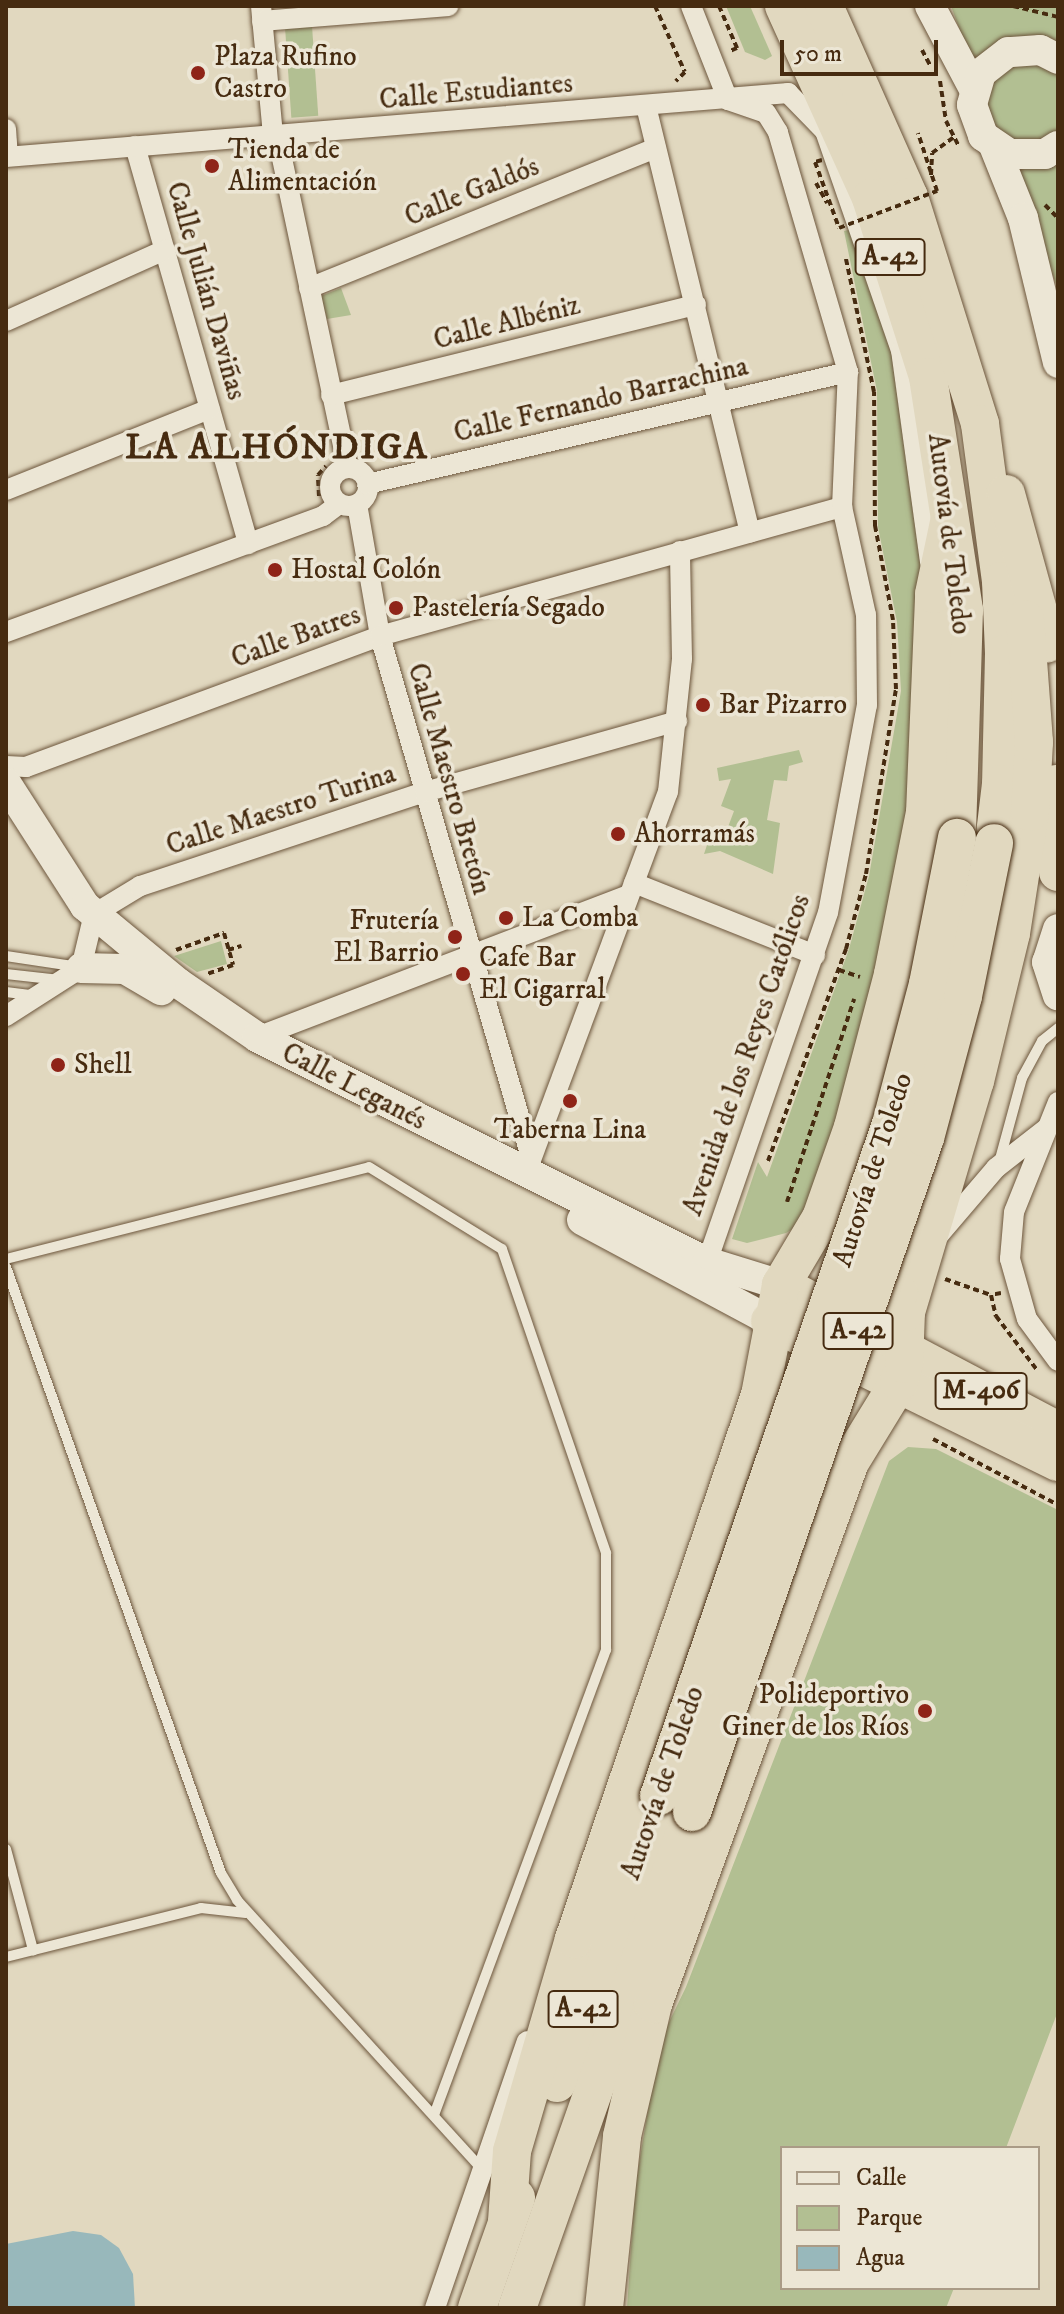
<!DOCTYPE html>
<meta charset="utf-8">
<style>
body{margin:0}
#map{position:relative;width:1064px;height:2314px;overflow:hidden;background:#e1d8bf;font-family:"IM FELL DW Pica",serif}
div>[style]{position:absolute}
[style*='--x']{left:calc(var(--x)*1px);top:calc(var(--y)*1px);width:calc(var(--w)*1px);rotate:calc(var(--a)*1deg)}
.green>*{inset:0;background:#b2bf92;transform-origin:0 0}
.water>*{inset:0;background:#98b8bb}
.path>*{height:4px;margin-top:-2px;transform-origin:0;background:repeating-linear-gradient(90deg,#462b10 0 6px,transparent 0 10px)}
.roads{filter:drop-shadow(0 0 2px #6d563c) drop-shadow(0 0 2px #6d563c)}
.lane>*{height:10px;margin:-5px;padding:0 5px;transform-origin:5px;border-radius:5px;background:#ece6d5}
.street>*{height:20px;margin:-10px;padding:0 10px;transform-origin:10px;border-radius:10px;background:#ece6d5}
.street>.ring{margin:-10px;padding:0;box-sizing:content-box;background:none;border:20px solid #ece6d5;border-radius:50%}
.secondary>*{height:30px;margin:-15px;padding:0 15px;transform-origin:15px;border-radius:15px;background:#ece6d5}
.highway>*{height:38px;margin:-19px;padding:0 19px;transform-origin:19px;border-radius:19px;background:#e1d8bf}
.path-bridge>*{height:4px;margin-top:-2px;transform-origin:0;background:repeating-linear-gradient(90deg,#462b10 0 6px,transparent 0 10px)}
.bridges{filter:drop-shadow(0 0 2px #462b10) drop-shadow(0 0 2px #462b10)}
.highway-bridge>*{height:38px;margin:-19px;padding:0 19px;transform-origin:19px;border-radius:19px;background:#e1d8bf}
.dots>*{width:22px;height:22px;translate:-50% -50%;box-sizing:border-box;border:4px solid #ece6d5;border-radius:50%}
span{translate:-50% -50%;white-space:nowrap;text-align:center;line-height:1.15;-webkit-text-stroke:7px #ece6d5;paint-order:stroke}
.shield-label span{padding:2px 6px;background:#ece6d5;border:2px solid;border-radius:6px;-webkit-text-stroke-width:0}
.shield-label{font-size:26px;color:#462b10;font-weight:700}
.poi-label{font-size:28px;color:#462b10}
.left{translate:0 -50%;text-align:left}
.right{translate:-100% -50%;text-align:right}
.street-label{font-size:28px;color:#462b10}
.district-label{font-size:36px;color:#462b10;font-weight:700;letter-spacing:2px}
.frame{position:absolute;inset:0;border:8px solid #462b10;pointer-events:none}
.legend{position:absolute;left:780px;top:2146px;width:260px;height:144px;box-sizing:border-box;background:#ece6d5;border:2px solid #aa9b86;margin:0;padding:10px 14px;list-style:none;font-size:24px;color:#462b10}
.legend li{display:flex;align-items:center;gap:16px;height:40px}
.legend b{width:40px;border:2px solid #aa9b86}
.scale{position:absolute;left:780px;top:40px;width:158px;height:36px;box-sizing:border-box;border:4px solid #462b10;border-top:0;padding-left:10px;font-size:24px;line-height:28px;white-space:nowrap;color:#462b10;-webkit-text-stroke:6px #ece6d5;paint-order:stroke}
</style>
<div id="map">
<div class="green">
<div style="clip-path:polygon(726px 6px,750px 6px,772px 56px,765px 60px,745px 52px)"></div>
<div style="clip-path:polygon(951px 6px,1058px 6px,1058px 289px,992px 118px)"></div>
<div style="left:312px;top:26px;width:90px;height:27px;rotate:86deg"></div>
<div style="clip-path:polygon(853px 229px,897px 358px,919px 513px,923px 621px,905px 856px,811px 1218px,786px 1233px,747px 1243px,732px 1239px,758px 1162px,767px 1177px,849px 949px,869px 876px,901px 691px,897px 622px,878px 527px,877px 391px,844px 231px)"></div>
<div style="clip-path:polygon(341px 288px,351px 315px,327px 319px,321px 296px)"></div>
<div style="clip-path:polygon(799px 750px,803px 762px,789px 766px,787px 781px,774px 780px,767px 820px,780px 823px,773px 874px,720px 851px,704px 854px,707px 845px,722px 843px,734px 811px,721px 806px,731px 779px,719px 781px,717px 768px)"></div>
<div style="clip-path:polygon(221px 941px,227px 964px,197px 972px,174px 956px)"></div>
<div style="clip-path:polygon(908px 1447px,936px 1449px,1058px 1510px,1058px 2011px,1006px 2148px,782px 2148px,782px 2288px,954px 2288px,946px 2308px,627px 2308px,635px 2188px,659px 2043px,686px 1987px,889px 1461px)"></div>
</div>
<div class="water">
<div style="clip-path:polygon(73px 2231px,101px 2235px,119px 2248px,133px 2274px,135px 2308px,6px 2308px,6px 2244px)"></div>
</div>
<div class="path">
<div style="--x:655;--y:6;--w:72;--a:65.6"></div>
<div style="--x:685;--y:72;--w:13;--a:135"></div>
<div style="--x:719;--y:6;--w:46;--a:66.8"></div>
<div style="--x:737;--y:48;--w:8;--a:157"></div>
<div style="--x:1013;--y:6;--w:46;--a:13.7"></div>
<div style="--x:922;--y:50;--w:19;--a:62"></div>
<div style="--x:940;--y:81;--w:40;--a:81.5"></div>
<div style="--x:946;--y:121;--w:27;--a:63"></div>
<div style="--x:931;--y:175;--w:22;--a:-87"></div>
<div style="--x:932;--y:153;--w:27;--a:-36"></div>
<div style="--x:816;--y:183;--w:23;--a:61"></div>
<div style="--x:1045;--y:205;--w:18;--a:45"></div>
<div style="--x:319;--y:496;--w:21;--a:-93"></div>
<div style="--x:318;--y:475;--w:12;--a:-48"></div>
<div style="--x:176;--y:950;--w:51;--a:-19.5"></div>
<div style="--x:224;--y:933;--w:33;--a:74"></div>
<div style="--x:233;--y:965;--w:28;--a:161"></div>
<div style="--x:228;--y:950;--w:14;--a:-17"></div>
<div style="--x:839;--y:970;--w:22;--a:18"></div>
<div style="--x:768;--y:1161;--w:226;--a:-69.8"></div>
<div style="--x:846;--y:949;--w:78;--a:-75.1"></div>
<div style="--x:866;--y:874;--w:187;--a:-80.8"></div>
<div style="--x:896;--y:689;--w:69;--a:-92.5"></div>
<div style="--x:893;--y:620;--w:96;--a:-100.8"></div>
<div style="--x:875;--y:526;--w:134;--a:-90.4"></div>
<div style="--x:874;--y:392;--w:136;--a:-101.9"></div>
<div style="--x:787;--y:1202;--w:214;--a:-71.7"></div>
<div style="--x:945;--y:1279;--w:49;--a:19.2"></div>
<div style="--x:1001;--y:1293;--w:10;--a:169"></div>
<div style="--x:991;--y:1295;--w:22;--a:77"></div>
<div style="--x:996;--y:1316;--w:68;--a:52.8"></div>
<div style="--x:933;--y:1439;--w:141;--a:27.8"></div>
</div>
<div class="roads">
<div class="lane">
<div style="--x:6;--y:956;--w:74;--a:8.6"></div>
<div style="--x:6;--y:974;--w:54;--a:6.3"></div>
<div style="--x:6;--y:992;--w:26;--a:7"></div>
<div style="--x:1000;--y:1159;--w:84;--a:-74.8"></div>
<div style="--x:1022;--y:1078;--w:42;--a:-61.6"></div>
<div style="--x:1042;--y:1041;--w:21;--a:-39"></div>
<div style="--x:6;--y:1259;--w:374;--a:-14.2"></div>
<div style="--x:369;--y:1167;--w:156;--a:31.7"></div>
<div style="--x:502;--y:1249;--w:321;--a:71.1"></div>
<div style="--x:606;--y:1553;--w:97;--a:90"></div>
<div style="--x:606;--y:1650;--w:495;--a:110.3"></div>
<div style="--x:6;--y:1267;--w:643;--a:70.47"></div>
<div style="--x:221;--y:1873;--w:31;--a:59"></div>
<div style="--x:237;--y:1900;--w:361;--a:47.7"></div>
<div style="--x:6;--y:1849;--w:105;--a:75"></div>
<div style="--x:6;--y:1957;--w:201;--a:-14.1"></div>
<div style="--x:201;--y:1908;--w:45;--a:6.3"></div>
</div>
<div class="street">
<div style="--x:261;--y:6;--w:131;--a:84.7"></div>
<div style="--x:273;--y:136;--w:15;--a:62"></div>
<div style="--x:280;--y:149;--w:326;--a:78"></div>
<div style="--x:691;--y:6;--w:101;--a:68.5"></div>
<div style="--x:262;--y:21;--w:187;--a:-4.6"></div>
<div style="--x:646;--y:106;--w:439;--a:76.3"></div>
<div style="--x:6;--y:129;--w:27;--a:86"></div>
<div style="--x:135;--y:146;--w:414;--a:74.1"></div>
<div style="--x:6;--y:157;--w:785;--a:-4.68"></div>
<div style="--x:788;--y:93;--w:53;--a:45.8"></div>
<div style="--x:825;--y:131;--w:232;--a:70.9"></div>
<div style="--x:901;--y:350;--w:214;--a:82.2"></div>
<div style="--x:309;--y:288;--w:374;--a:-22"></div>
<div style="--x:6;--y:321;--w:174;--a:-24.1"></div>
<div style="--x:331;--y:395;--w:376;--a:-13.9"></div>
<div class="ring" style="left:330px;top:468px;width:18px;height:18px"></div>
<div style="--x:367;--y:484;--w:494;--a:-13.1"></div>
<div style="--x:6;--y:490;--w:219;--a:-21.7"></div>
<div style="--x:357;--y:504;--w:134;--a:80.1"></div>
<div style="--x:380;--y:636;--w:542;--a:73.84"></div>
<div style="--x:6;--y:632;--w:338;--a:-20.1"></div>
<div style="--x:323;--y:516;--w:20;--a:-37"></div>
<div style="--x:6;--y:766;--w:20;--a:3"></div>
<div style="--x:26;--y:767;--w:377;--a:-20.3"></div>
<div style="--x:380;--y:636;--w:480;--a:-15.6"></div>
<div style="--x:634;--y:883;--w:195;--a:21.7"></div>
<div style="--x:6;--y:1016;--w:89;--a:-32.6"></div>
<div style="--x:81;--y:968;--w:56;--a:-76.5"></div>
<div style="--x:94;--y:914;--w:54;--a:-31.3"></div>
<div style="--x:140;--y:886;--w:300;--a:-18.3"></div>
<div style="--x:425;--y:792;--w:262;--a:-15.7"></div>
<div style="--x:257;--y:1037;--w:398;--a:-20.9"></div>
<div style="--x:1058;--y:1102;--w:118;--a:111.8"></div>
<div style="--x:1014;--y:1212;--w:47;--a:94.9"></div>
<div style="--x:1010;--y:1259;--w:62;--a:74.2"></div>
<div style="--x:1027;--y:1319;--w:52;--a:53.6"></div>
<div style="--x:531;--y:1160;--w:393;--a:-69.6"></div>
<div style="--x:668;--y:792;--w:134;--a:-84"></div>
<div style="--x:682;--y:659;--w:108;--a:-91.1"></div>
<div style="--x:938;--y:1236;--w:89;--a:-49.5"></div>
<div style="--x:996;--y:1168;--w:63;--a:-38"></div>
<div style="--x:707;--y:1262;--w:369;--a:-70.9"></div>
<div style="--x:828;--y:913;--w:212;--a:-79.4"></div>
<div style="--x:867;--y:705;--w:90;--a:-90.6"></div>
<div style="--x:866;--y:615;--w:111;--a:-102.5"></div>
<div style="--x:842;--y:507;--w:135;--a:-87.5"></div>
<div style="--x:848;--y:372;--w:250;--a:-106.3"></div>
<div style="--x:778;--y:132;--w:22;--a:-122"></div>
<div style="--x:766;--y:113;--w:40;--a:-161.1"></div>
<div style="--x:435;--y:2308;--w:282;--a:-71"></div>
</div>
<div class="secondary">
<div style="--x:930;--y:6;--w:94;--a:62.1"></div>
<div style="--x:1058;--y:59;--w:20;--a:-153"></div>
<div style="--x:1040;--y:50;--w:32;--a:176"></div>
<div style="--x:1008;--y:52;--w:34;--a:142"></div>
<div style="--x:981;--y:73;--w:33;--a:106"></div>
<div style="--x:972;--y:105;--w:33;--a:70"></div>
<div style="--x:983;--y:136;--w:32;--a:34"></div>
<div style="--x:1010;--y:154;--w:35;--a:0"></div>
<div style="--x:1045;--y:154;--w:15;--a:-32"></div>
<div style="--x:994;--y:146;--w:78;--a:68.1"></div>
<div style="--x:1023;--y:218;--w:149;--a:76.4"></div>
<div style="--x:6;--y:783;--w:146;--a:57.3"></div>
<div style="--x:85;--y:906;--w:121;--a:39.6"></div>
<div style="--x:178;--y:983;--w:96;--a:34.4"></div>
<div style="--x:257;--y:1037;--w:503;--a:26.57"></div>
<div style="--x:707;--y:1262;--w:77;--a:17.3"></div>
<div style="--x:1058;--y:929;--w:35;--a:108"></div>
<div style="--x:1047;--y:962;--w:35;--a:72"></div>
<div style="--x:81;--y:968;--w:44;--a:1.3"></div>
<div style="--x:125;--y:969;--w:42;--a:30.3"></div>
<div style="--x:582;--y:1220;--w:213;--a:28.2"></div>
</div>
<div class="highway">
<div style="--x:784;--y:6;--w:211;--a:65.6"></div>
<div style="--x:871;--y:198;--w:188;--a:72.3"></div>
<div style="--x:928;--y:377;--w:236;--a:81.2"></div>
<div style="--x:964;--y:610;--w:228;--a:91.8"></div>
<div style="--x:824;--y:6;--w:209;--a:66"></div>
<div style="--x:909;--y:197;--w:238;--a:72.6"></div>
<div style="--x:980;--y:424;--w:158;--a:82.4"></div>
<div style="--x:1001;--y:581;--w:73;--a:87.6"></div>
<div style="--x:1004;--y:654;--w:130;--a:91.3"></div>
<div style="--x:1001;--y:784;--w:59;--a:96.8"></div>
<div style="--x:1006;--y:494;--w:155;--a:74.6"></div>
<div style="--x:1056;--y:784;--w:88;--a:88.7"></div>
<div style="--x:781;--y:1285;--w:313;--a:27.8"></div>
<div style="--x:906;--y:1312;--w:241;--a:-73.4"></div>
<div style="--x:975;--y:1081;--w:152;--a:-76.3"></div>
<div style="--x:1011;--y:933;--w:122;--a:-81.1"></div>
<div style="--x:1030;--y:812;--w:70;--a:-86.7"></div>
<div style="--x:1034;--y:742;--w:123;--a:-94.2"></div>
<div style="--x:770;--y:1321;--w:321;--a:26.1"></div>
<div style="--x:557;--y:2083;--w:305;--a:-70.4"></div>
<div style="--x:507;--y:2221;--w:70;--a:-85.9"></div>
<div style="--x:512;--y:2151;--w:221;--a:-73.7"></div>
<div style="--x:574;--y:1939;--w:575;--a:-71.12"></div>
<div style="--x:760;--y:1395;--w:112;--a:-79.2"></div>
<div style="--x:781;--y:1285;--w:78;--a:-59.2"></div>
<div style="--x:821;--y:1218;--w:96;--a:-70.6"></div>
<div style="--x:853;--y:1127;--w:158;--a:-75.3"></div>
<div style="--x:893;--y:974;--w:164;--a:-78.8"></div>
<div style="--x:925;--y:813;--w:219;--a:-87.6"></div>
<div style="--x:934;--y:594;--w:74;--a:-78.2"></div>
<div style="--x:477;--y:2308;--w:117;--a:-70.5"></div>
<div style="--x:517;--y:2308;--w:526;--a:-70.57"></div>
<div style="--x:604;--y:2308;--w:173;--a:-84"></div>
<div style="--x:622;--y:2136;--w:136;--a:-76.8"></div>
<div style="--x:653;--y:2004;--w:577;--a:-70.03"></div>
<div style="--x:850;--y:1462;--w:94;--a:-58.5"></div>
<div style="--x:899;--y:1382;--w:19;--a:-74"></div>
<div style="--x:904;--y:1364;--w:52;--a:-87.8"></div>
<div style="--x:906;--y:1312;--w:20;--a:-110"></div>
<div style="--x:899;--y:1293;--w:24;--a:-132"></div>
<div style="--x:883;--y:1275;--w:35;--a:-153"></div>
</div>
</div>
<div class="path-bridge">
<div style="--x:822;--y:160;--w:7;--a:164"></div>
<div style="--x:815;--y:162;--w:70;--a:70"></div>
<div style="--x:839;--y:228;--w:105;--a:-20.7"></div>
<div style="--x:937;--y:191;--w:61;--a:-108.1"></div>
</div>
<div class="bridges">
<div class="highway-bridge">
<div style="--x:659;--y:1796;--w:711;--a:-70.95"></div>
<div style="--x:891;--y:1124;--w:145;--a:-75.2"></div>
<div style="--x:928;--y:984;--w:149;--a:-78.8"></div>
<div style="--x:692;--y:1812;--w:713;--a:-70.93"></div>
<div style="--x:925;--y:1138;--w:147;--a:-75"></div>
<div style="--x:963;--y:996;--w:156;--a:-78.5"></div>
</div>
</div>
<div class="dots">
<div style="left:198px;top:73px;background:#8f2418"></div>
<div style="left:212px;top:166px;background:#8f2418"></div>
<div style="left:275px;top:570px;background:#8f2418"></div>
<div style="left:396px;top:608px;background:#8f2418"></div>
<div style="left:703px;top:705px;background:#8f2418"></div>
<div style="left:618px;top:834px;background:#8f2418"></div>
<div style="left:506px;top:918px;background:#8f2418"></div>
<div style="left:455px;top:937px;background:#8f2418"></div>
<div style="left:463px;top:974px;background:#8f2418"></div>
<div style="left:58px;top:1065px;background:#8f2418"></div>
<div style="left:570px;top:1101px;background:#8f2418"></div>
<div style="left:925px;top:1711px;background:#8f2418"></div>
</div>
<div class="shield-label">
<span style="left:890px;top:257px">A-42</span>
<span style="left:858px;top:1331px">A-42</span>
<span style="left:981px;top:1391px">M-406</span>
<span style="left:583px;top:2009px">A-42</span>
</div>
<div class="poi-label">
<span class="left" style="left:214px;top:73px">Plaza Rufino<br>Castro</span>
<span class="left" style="left:228px;top:166px">Tienda de<br>Alimentación</span>
<span class="left" style="left:291px;top:570px">Hostal Colón</span>
<span class="left" style="left:412px;top:608px">Pastelería Segado</span>
<span class="left" style="left:719px;top:705px">Bar Pizarro</span>
<span class="left" style="left:634px;top:834px">Ahorramás</span>
<span class="left" style="left:522px;top:918px">La Comba</span>
<span class="right" style="left:439px;top:937px">Frutería<br>El Barrio</span>
<span class="left" style="left:479px;top:974px">Cafe Bar<br>El Cigarral</span>
<span class="left" style="left:74px;top:1065px">Shell</span>
<span style="left:570px;top:1130px">Taberna Lina</span>
<span class="right" style="left:909px;top:1711px">Polideportivo<br>Giner de los Ríos</span>
</div>
<div class="street-label">
<span style="left:476px;top:92px;rotate:-5deg">Calle Estudiantes</span>
<span style="left:472px;top:192px;rotate:-22deg">Calle Galdós</span>
<span style="left:206px;top:291px;rotate:74deg">Calle Julián Daviñas</span>
<span style="left:507px;top:323px;rotate:-14deg">Calle Albéniz</span>
<span style="left:601px;top:400px;rotate:-13deg">Calle Fernando Barrachina</span>
<span style="left:949px;top:534px;rotate:83deg">Autovía de Toledo</span>
<span style="left:296px;top:637px;rotate:-20deg">Calle Batres</span>
<span style="left:449px;top:779px;rotate:74deg">Calle Maestro Bretón</span>
<span style="left:281px;top:810px;rotate:-18deg">Calle Maestro Turina</span>
<span style="left:747px;top:1055px;rotate:-71deg">Avenida de los Reyes Católicos</span>
<span style="left:354px;top:1087px;rotate:27deg">Calle Leganés</span>
<span style="left:873px;top:1170px;rotate:-72deg">Autovía de Toledo</span>
<span style="left:663px;top:1783px;rotate:-71deg">Autovía de Toledo</span>
</div>
<div class="district-label">
<span style="left:277px;top:448px">LA ALHÓNDIGA</span>
</div>
<div class="frame"></div>
<ul class="legend">
<li><b style="height:10px;background:#ece6d5"></b>Calle</li>
<li><b style="height:22px;background:#b2bf92"></b>Parque</li>
<li><b style="height:22px;background:#98b8bb"></b>Agua</li>
</ul>
<div class="scale">50 m</div>
</div>
